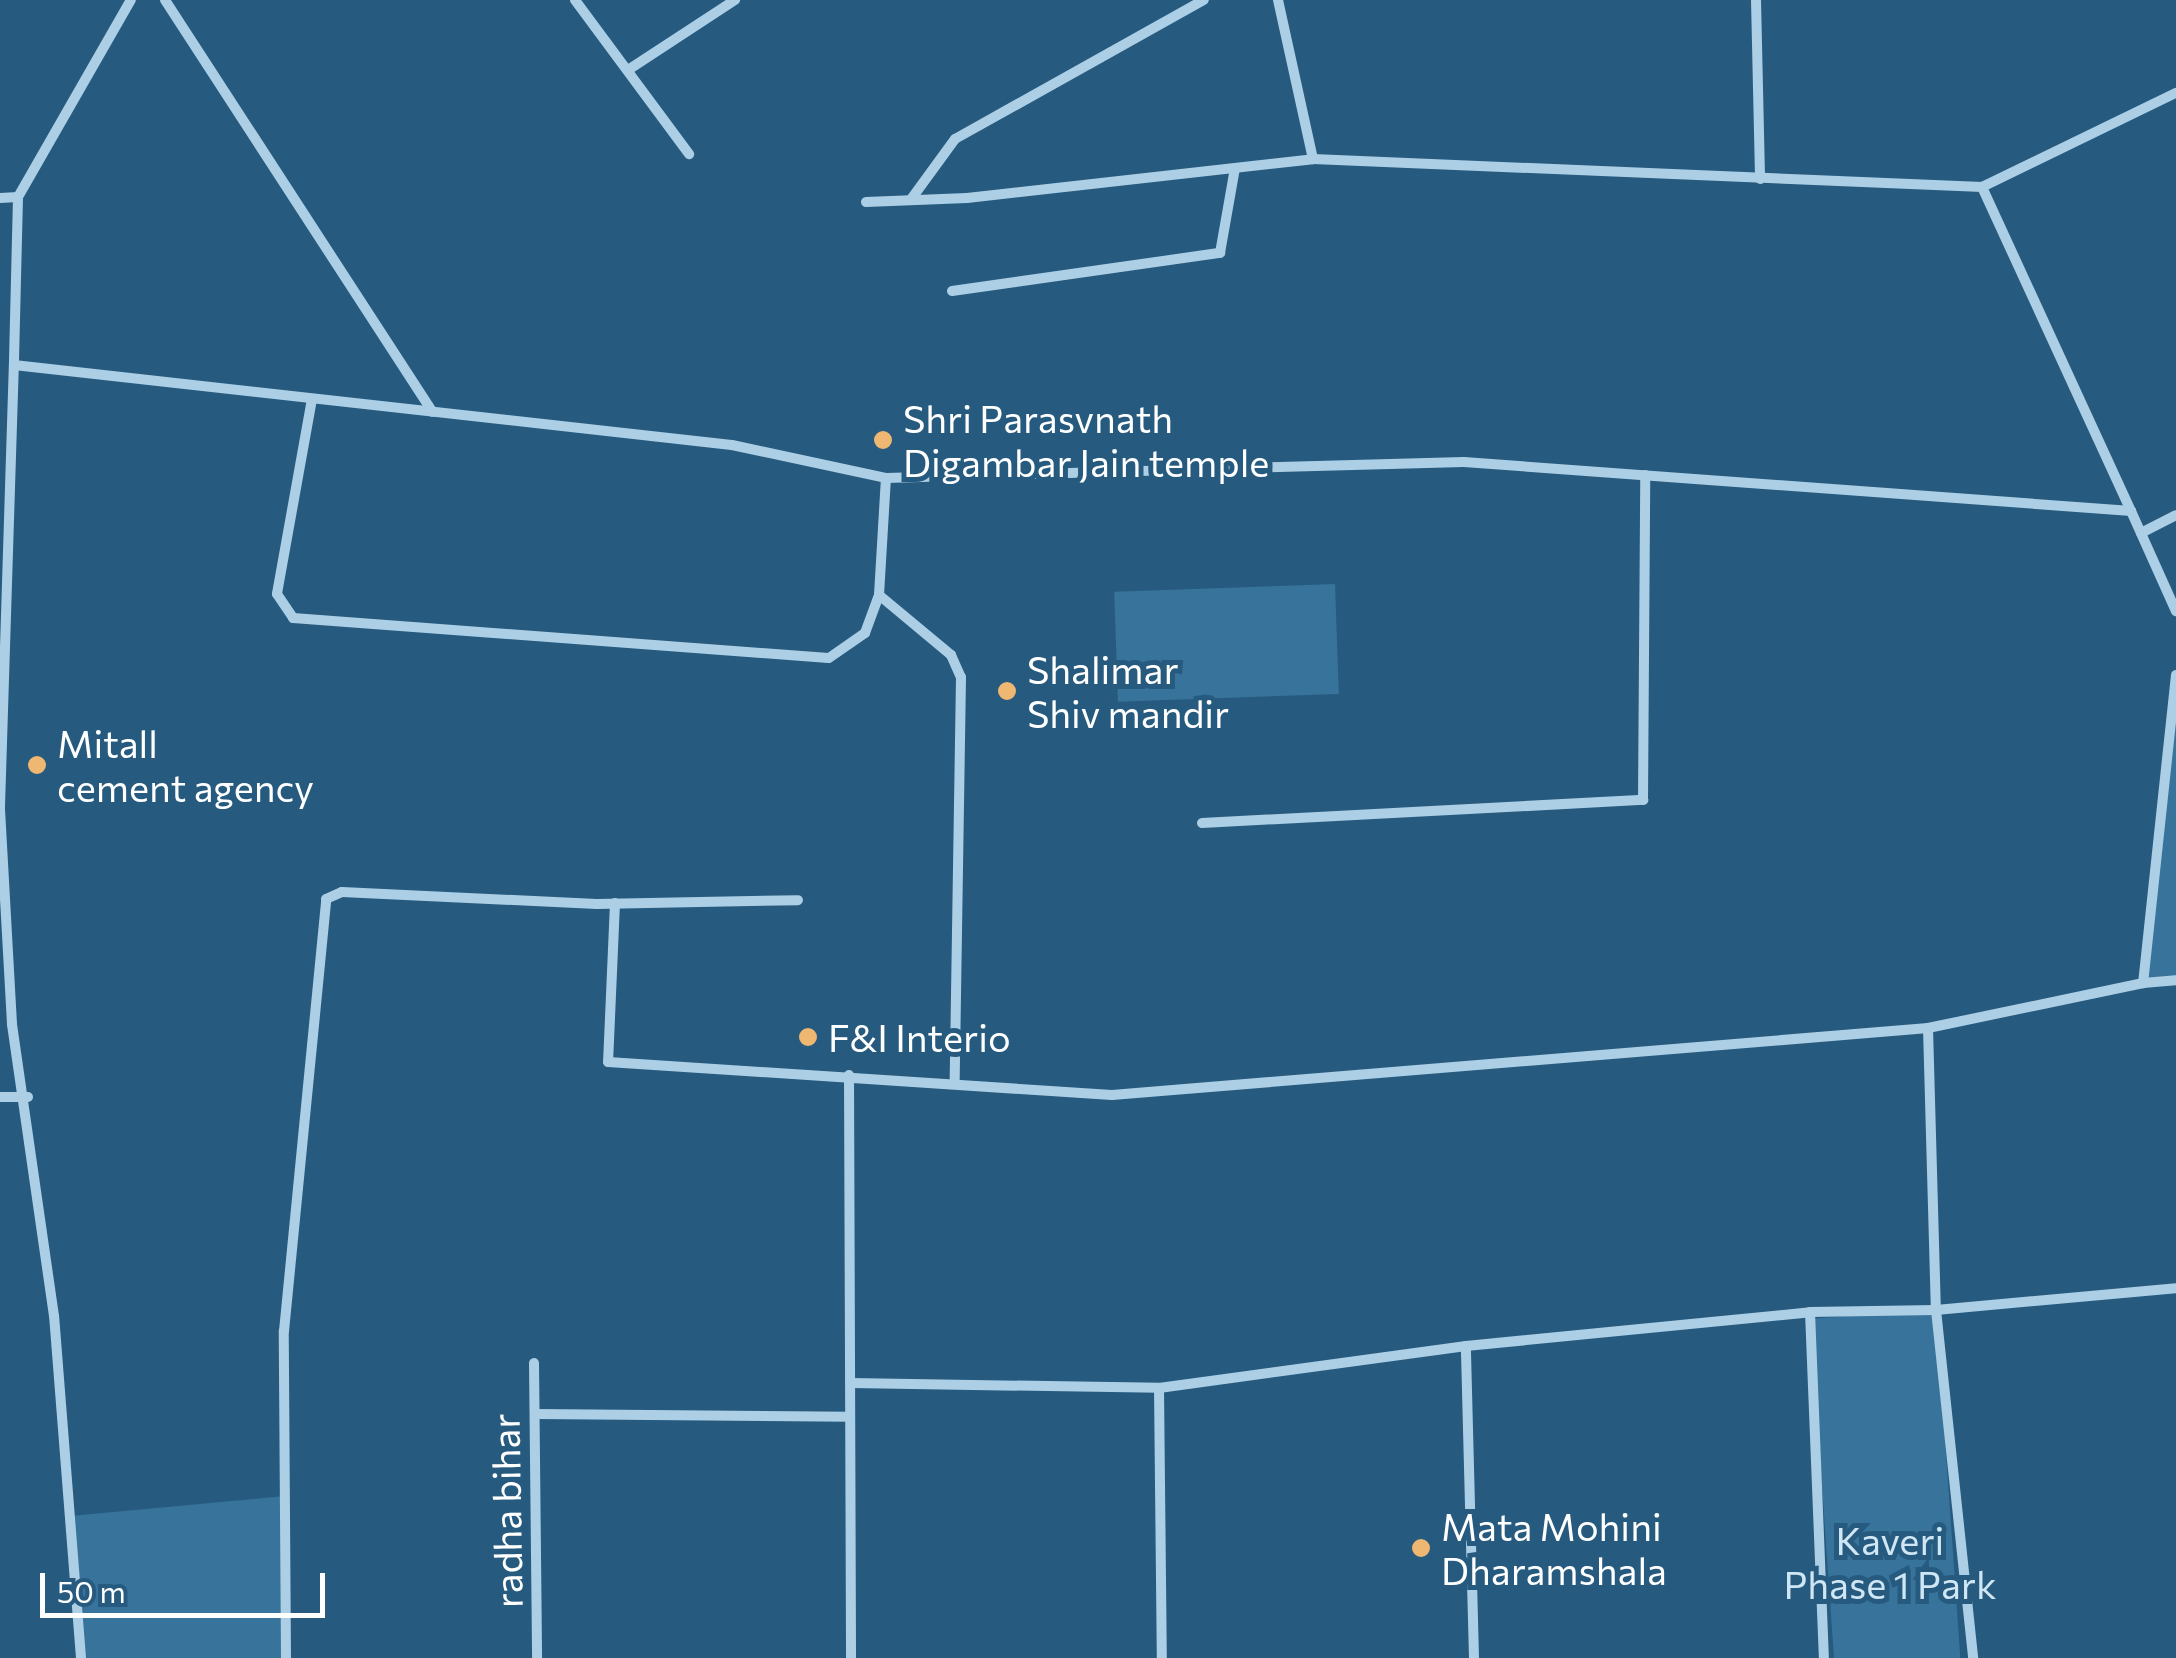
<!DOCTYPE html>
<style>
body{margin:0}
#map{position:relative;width:2176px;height:1658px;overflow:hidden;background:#265a7f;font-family:Commissioner,sans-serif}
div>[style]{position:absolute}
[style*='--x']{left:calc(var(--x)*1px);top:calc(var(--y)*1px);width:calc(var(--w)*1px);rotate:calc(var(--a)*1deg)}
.green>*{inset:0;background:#37739a;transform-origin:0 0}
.minor>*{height:10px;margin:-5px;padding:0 5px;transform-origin:5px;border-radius:5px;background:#accfe5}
.dots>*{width:28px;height:28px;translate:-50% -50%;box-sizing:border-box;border:5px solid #265a7f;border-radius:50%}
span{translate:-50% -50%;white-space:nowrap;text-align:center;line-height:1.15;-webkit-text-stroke:10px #265a7f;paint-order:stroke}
.poi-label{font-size:38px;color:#fff}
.left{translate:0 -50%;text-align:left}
.street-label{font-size:38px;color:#fff}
.park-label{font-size:38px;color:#cfe6f4}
.scale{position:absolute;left:40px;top:1573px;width:285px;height:45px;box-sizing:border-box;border:5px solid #fff;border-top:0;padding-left:12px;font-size:30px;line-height:35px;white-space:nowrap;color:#fff;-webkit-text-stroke:8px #265a7f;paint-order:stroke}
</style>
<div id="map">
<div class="green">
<div style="left:1335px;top:584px;width:110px;height:221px;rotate:88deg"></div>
<div style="clip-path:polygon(2176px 675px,2176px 980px,2143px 983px)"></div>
<div style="left:1936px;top:1310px;width:349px;height:126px;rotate:86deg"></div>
<div style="clip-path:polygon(285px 1496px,286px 1658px,81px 1658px,70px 1516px)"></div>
</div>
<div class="minor">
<div style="--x:165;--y:0;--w:491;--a:57"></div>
<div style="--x:575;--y:0;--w:192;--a:53.5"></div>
<div style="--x:1278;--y:0;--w:163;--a:77.6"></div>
<div style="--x:1313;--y:159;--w:670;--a:2.4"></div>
<div style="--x:1756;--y:0;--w:179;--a:88.7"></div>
<div style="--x:628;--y:70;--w:128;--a:-33.2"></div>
<div style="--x:18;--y:197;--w:227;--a:-60.2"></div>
<div style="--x:0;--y:198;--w:18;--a:-3"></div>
<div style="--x:18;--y:197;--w:168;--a:91.4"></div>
<div style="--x:912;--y:198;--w:73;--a:-53.9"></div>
<div style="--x:955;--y:139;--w:285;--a:-29.2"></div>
<div style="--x:866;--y:202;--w:101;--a:-2.3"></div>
<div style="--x:967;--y:198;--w:348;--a:-6.4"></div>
<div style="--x:952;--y:291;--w:271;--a:-8.1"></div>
<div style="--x:1220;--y:253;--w:86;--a:-80"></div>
<div style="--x:312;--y:399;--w:198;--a:100.2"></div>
<div style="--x:277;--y:594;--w:29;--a:56"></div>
<div style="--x:293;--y:618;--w:537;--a:4.27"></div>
<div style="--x:829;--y:658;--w:44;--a:-34.8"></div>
<div style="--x:865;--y:633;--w:40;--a:-69.8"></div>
<div style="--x:879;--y:595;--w:117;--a:-86.6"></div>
<div style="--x:2131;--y:511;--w:110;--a:65.8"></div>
<div style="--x:2141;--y:533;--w:39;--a:-27"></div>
<div style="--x:879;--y:595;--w:94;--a:39.8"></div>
<div style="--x:951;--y:655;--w:24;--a:66"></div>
<div style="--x:961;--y:677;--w:404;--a:90.9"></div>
<div style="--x:2176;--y:675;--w:310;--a:96.1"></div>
<div style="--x:2143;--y:983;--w:33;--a:-5"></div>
<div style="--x:1202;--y:823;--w:442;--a:-3"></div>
<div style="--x:1643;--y:800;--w:325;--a:-89.6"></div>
<div style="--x:615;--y:903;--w:159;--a:92.5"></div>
<div style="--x:608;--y:1062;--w:505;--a:3.75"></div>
<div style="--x:1112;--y:1095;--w:819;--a:-4.69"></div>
<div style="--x:1928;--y:1028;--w:220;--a:-11.8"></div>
<div style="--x:1928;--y:1028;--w:282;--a:88.4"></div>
<div style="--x:1936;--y:1310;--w:350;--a:83.9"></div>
<div style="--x:849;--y:1075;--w:583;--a:89.8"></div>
<div style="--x:0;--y:1097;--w:28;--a:0"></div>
<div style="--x:1810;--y:1312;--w:346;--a:87.7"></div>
<div style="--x:534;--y:1363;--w:295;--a:89.4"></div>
<div style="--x:850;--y:1383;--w:309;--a:0.9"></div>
<div style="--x:1159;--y:1388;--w:310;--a:-7.8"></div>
<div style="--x:1159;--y:1388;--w:270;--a:89.4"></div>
<div style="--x:535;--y:1414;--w:315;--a:0.5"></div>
<div style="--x:81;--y:1658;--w:343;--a:-94.5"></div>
<div style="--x:54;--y:1316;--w:295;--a:-98.2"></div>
<div style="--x:12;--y:1024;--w:218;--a:-93.2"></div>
<div style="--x:0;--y:806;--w:441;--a:-88.2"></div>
<div style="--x:14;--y:365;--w:722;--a:6.36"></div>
<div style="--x:732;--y:445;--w:157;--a:12.1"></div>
<div style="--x:886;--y:478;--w:578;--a:-1.59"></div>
<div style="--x:1464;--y:462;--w:669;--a:4.2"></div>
<div style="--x:2131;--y:511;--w:357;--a:-114.7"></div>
<div style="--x:1982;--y:187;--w:216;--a:-25.9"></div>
<div style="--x:286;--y:1658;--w:327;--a:-90.4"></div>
<div style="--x:284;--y:1331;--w:434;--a:-84.4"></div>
<div style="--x:326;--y:899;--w:17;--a:-24"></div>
<div style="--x:342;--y:892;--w:255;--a:2.7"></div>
<div style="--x:597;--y:904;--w:201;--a:-1.1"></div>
<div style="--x:1474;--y:1658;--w:312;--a:-91.5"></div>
<div style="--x:1466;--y:1346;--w:346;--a:-5.6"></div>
<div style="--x:1810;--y:1312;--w:126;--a:-0.9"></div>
<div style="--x:1936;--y:1310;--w:241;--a:-5.2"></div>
</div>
<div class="dots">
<div style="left:883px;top:440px;background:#eeb772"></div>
<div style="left:1007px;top:691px;background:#eeb772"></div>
<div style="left:37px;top:765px;background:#eeb772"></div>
<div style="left:808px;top:1037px;background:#eeb772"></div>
<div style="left:1421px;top:1548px;background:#eeb772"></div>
</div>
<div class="poi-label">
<span class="left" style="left:903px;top:440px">Shri Parasvnath<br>Digambar Jain temple</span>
<span class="left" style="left:1027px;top:691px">Shalimar<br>Shiv mandir</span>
<span class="left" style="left:57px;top:765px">Mitall<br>cement agency</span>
<span class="left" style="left:828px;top:1037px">F&amp;I Interio</span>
<span class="left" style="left:1441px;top:1548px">Mata Mohini<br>Dharamshala</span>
</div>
<div class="street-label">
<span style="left:506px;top:1511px;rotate:-91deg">radha bihar</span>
</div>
<div class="park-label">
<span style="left:1890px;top:1562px">Kaveri<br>Phase 1 Park</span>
</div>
<div class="scale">50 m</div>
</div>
